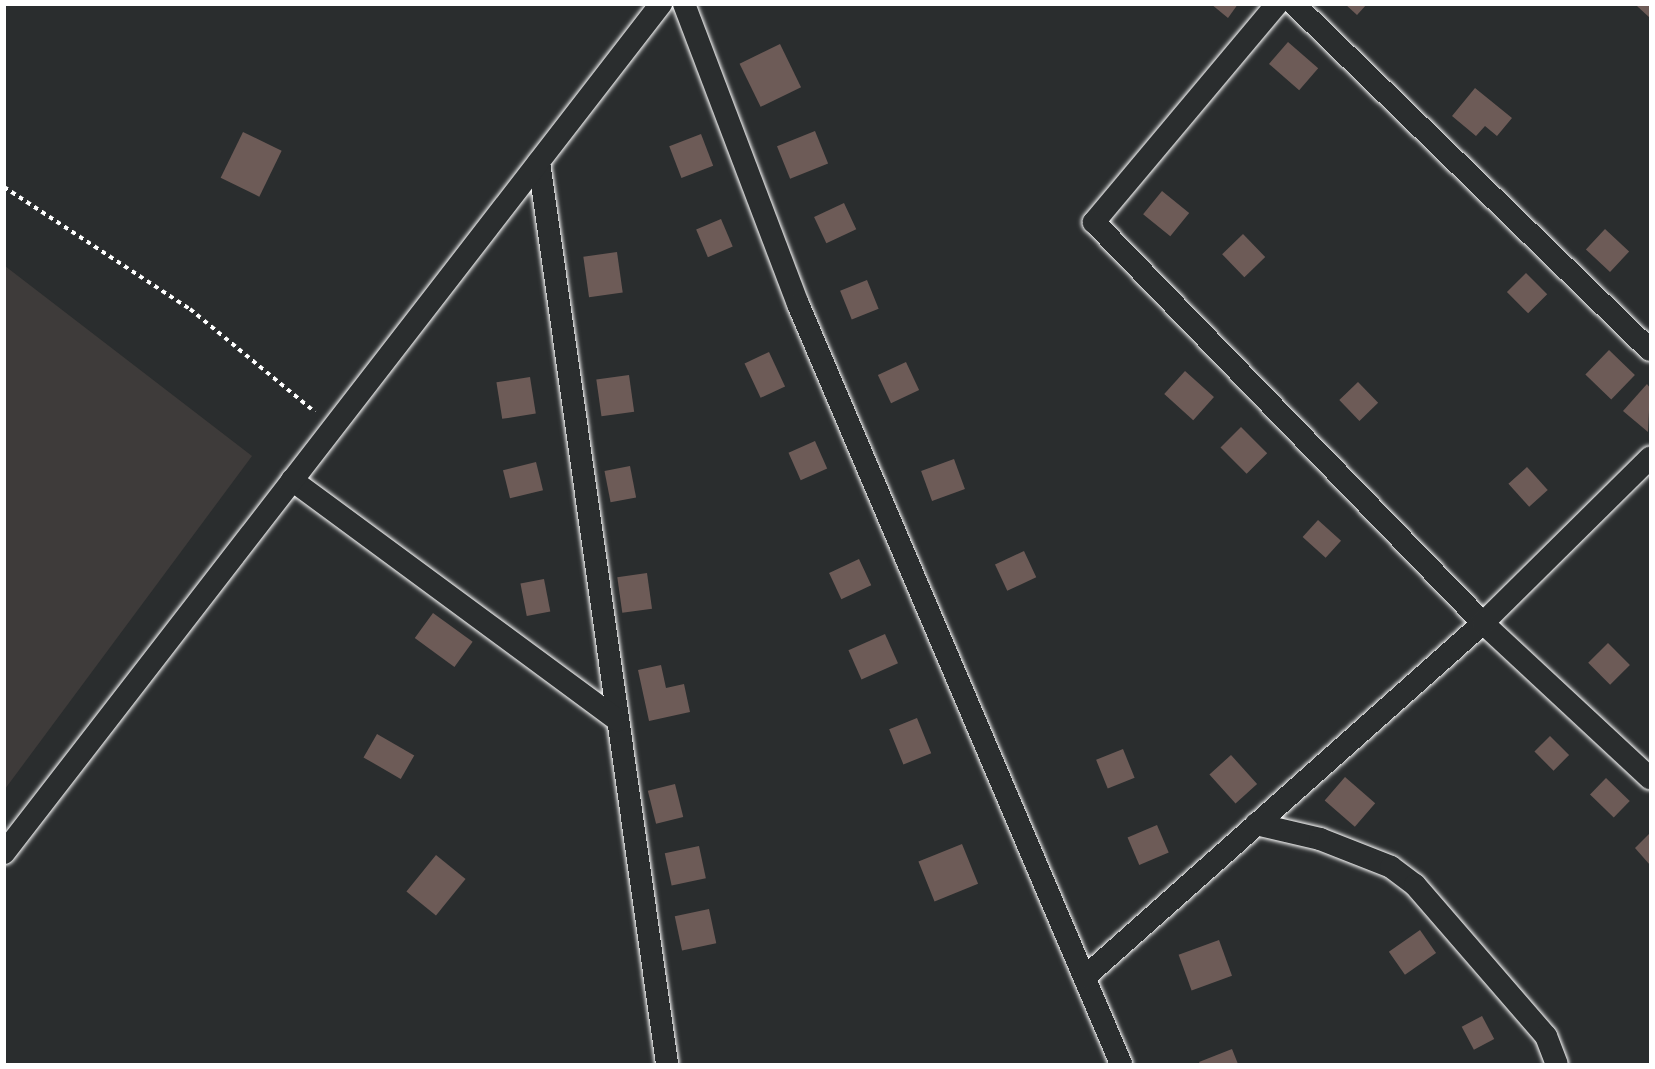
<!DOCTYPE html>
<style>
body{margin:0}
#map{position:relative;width:1655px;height:1069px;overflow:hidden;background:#2a2d2e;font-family:"Balsamiq Sans",sans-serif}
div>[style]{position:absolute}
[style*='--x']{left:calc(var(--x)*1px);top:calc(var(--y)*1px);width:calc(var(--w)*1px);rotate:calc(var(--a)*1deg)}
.built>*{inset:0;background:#3e3b3a}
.building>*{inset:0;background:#6d5b57;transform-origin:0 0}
.path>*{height:4px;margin-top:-2px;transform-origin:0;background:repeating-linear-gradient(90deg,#fff 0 4.5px,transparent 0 9px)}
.roads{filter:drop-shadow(0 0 2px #fff) drop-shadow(0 0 2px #fff)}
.minor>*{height:22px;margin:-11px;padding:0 11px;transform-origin:11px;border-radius:11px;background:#2a2d2e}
span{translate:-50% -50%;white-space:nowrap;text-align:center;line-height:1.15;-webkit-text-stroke:4.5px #2a2d2e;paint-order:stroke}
.frame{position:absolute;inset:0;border:6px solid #fff;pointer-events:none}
</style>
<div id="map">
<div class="built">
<div style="clip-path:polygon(5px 266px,252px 456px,5px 789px)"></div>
</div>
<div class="building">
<div style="clip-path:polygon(1211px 4px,1238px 4px,1228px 18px)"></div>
<div style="clip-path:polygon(1345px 4px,1367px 4px,1357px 15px)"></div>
<div style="clip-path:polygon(1638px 4px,1650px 4px,1650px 18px,1637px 6px)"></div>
<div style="left:1288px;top:42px;width:40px;height:29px;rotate:41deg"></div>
<div style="left:780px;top:44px;width:48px;height:45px;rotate:64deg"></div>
<div style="clip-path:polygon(1475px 88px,1512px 118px,1497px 136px,1485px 126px,1476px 136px,1452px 116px)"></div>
<div style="left:815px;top:131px;width:35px;height:41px;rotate:68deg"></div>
<div style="left:243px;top:132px;width:43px;height:51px;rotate:26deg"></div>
<div style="left:701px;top:134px;width:34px;height:34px;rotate:69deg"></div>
<div style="left:1162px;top:191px;width:35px;height:30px;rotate:39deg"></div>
<div style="left:844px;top:203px;width:29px;height:33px;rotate:65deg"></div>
<div style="left:721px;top:219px;width:30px;height:27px;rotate:67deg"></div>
<div style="left:1605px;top:229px;width:33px;height:28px;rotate:43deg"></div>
<div style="left:1243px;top:234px;width:32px;height:29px;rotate:46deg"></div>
<div style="left:617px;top:252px;width:41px;height:34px;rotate:82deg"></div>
<div style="left:1526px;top:273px;width:30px;height:27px;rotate:45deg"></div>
<div style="left:867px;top:280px;width:31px;height:29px;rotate:68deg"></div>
<div style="left:1609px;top:350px;width:36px;height:34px;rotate:44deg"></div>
<div style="left:769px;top:352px;width:38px;height:27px;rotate:65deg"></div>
<div style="left:906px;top:362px;width:31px;height:31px;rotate:65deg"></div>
<div style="left:1185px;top:371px;width:39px;height:31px;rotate:42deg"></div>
<div style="left:629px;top:375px;width:37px;height:33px;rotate:82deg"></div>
<div style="left:530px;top:377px;width:37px;height:34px;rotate:81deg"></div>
<div style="left:1358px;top:382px;width:29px;height:26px;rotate:46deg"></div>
<div style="clip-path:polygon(1647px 384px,1650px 388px,1648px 432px,1623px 411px)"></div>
<div style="left:1241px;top:427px;width:37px;height:29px;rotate:45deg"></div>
<div style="left:815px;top:441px;width:30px;height:29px;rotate:66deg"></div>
<div style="left:954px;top:459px;width:32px;height:35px;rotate:70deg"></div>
<div style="left:536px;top:462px;width:29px;height:34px;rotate:76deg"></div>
<div style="left:630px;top:466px;width:32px;height:26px;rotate:79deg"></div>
<div style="left:1527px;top:467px;width:31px;height:25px;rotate:48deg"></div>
<div style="left:1318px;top:520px;width:31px;height:23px;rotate:42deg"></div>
<div style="left:1024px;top:551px;width:29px;height:32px;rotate:65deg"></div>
<div style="left:859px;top:559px;width:29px;height:33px;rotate:65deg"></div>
<div style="left:647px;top:573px;width:36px;height:30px;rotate:82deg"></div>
<div style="left:544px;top:579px;width:33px;height:24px;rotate:79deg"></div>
<div style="left:433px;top:613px;width:49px;height:31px;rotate:36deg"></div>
<div style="left:885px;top:634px;width:32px;height:40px;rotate:66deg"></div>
<div style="left:1608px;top:643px;width:31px;height:28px;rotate:45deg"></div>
<div style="clip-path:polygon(661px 665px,666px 688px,684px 684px,690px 712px,649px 721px,638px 670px)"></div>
<div style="left:917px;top:718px;width:38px;height:30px;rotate:68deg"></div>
<div style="left:377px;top:734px;width:43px;height:27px;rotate:30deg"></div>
<div style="left:1550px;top:736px;width:27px;height:22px;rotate:45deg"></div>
<div style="left:1123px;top:749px;width:31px;height:29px;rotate:68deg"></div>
<div style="left:1231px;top:755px;width:39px;height:29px;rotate:48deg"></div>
<div style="left:1345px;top:777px;width:40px;height:31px;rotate:41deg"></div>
<div style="left:1606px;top:778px;width:33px;height:23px;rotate:44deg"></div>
<div style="left:675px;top:784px;width:34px;height:28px;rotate:76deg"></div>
<div style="left:1157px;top:825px;width:30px;height:32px;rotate:67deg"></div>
<div style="clip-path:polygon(1650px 833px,1650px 865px,1635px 848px)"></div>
<div style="left:962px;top:844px;width:43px;height:47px;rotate:68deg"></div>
<div style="left:699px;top:846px;width:33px;height:35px;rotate:78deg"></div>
<div style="left:436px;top:855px;width:38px;height:47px;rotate:39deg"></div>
<div style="left:709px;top:909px;width:35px;height:35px;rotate:78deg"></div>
<div style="left:1420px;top:930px;width:28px;height:38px;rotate:55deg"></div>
<div style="left:1219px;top:940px;width:38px;height:43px;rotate:70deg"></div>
<div style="left:1482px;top:1016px;width:26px;height:23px;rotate:62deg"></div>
<div style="clip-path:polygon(1232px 1049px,1238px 1064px,1200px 1064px,1199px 1062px)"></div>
</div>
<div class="path">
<div style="--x:4;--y:187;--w:222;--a:33.3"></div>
<div style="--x:190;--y:309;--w:162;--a:39.5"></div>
</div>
<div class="roads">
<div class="minor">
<div style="--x:684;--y:4;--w:321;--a:69.2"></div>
<div style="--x:798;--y:304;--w:826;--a:66.97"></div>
<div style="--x:1277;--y:4;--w:285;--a:130"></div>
<div style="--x:1094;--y:222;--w:559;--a:45.87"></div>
<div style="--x:1483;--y:623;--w:228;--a:42.9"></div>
<div style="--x:1294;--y:4;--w:496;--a:44.2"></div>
<div style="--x:539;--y:162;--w:911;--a:81.92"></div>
<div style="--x:292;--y:480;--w:405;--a:36.4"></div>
<div style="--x:1256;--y:824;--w:66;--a:13.2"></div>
<div style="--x:1320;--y:839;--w:76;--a:21.5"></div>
<div style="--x:1391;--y:867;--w:30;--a:37"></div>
<div style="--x:1415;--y:885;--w:200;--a:49.1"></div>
<div style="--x:1546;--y:1036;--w:30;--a:69"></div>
<div style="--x:4;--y:853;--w:1074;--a:-52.27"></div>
<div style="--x:1085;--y:977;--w:533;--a:-41.65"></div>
<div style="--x:1483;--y:623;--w:235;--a:-44.7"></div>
</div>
</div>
<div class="frame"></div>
</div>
